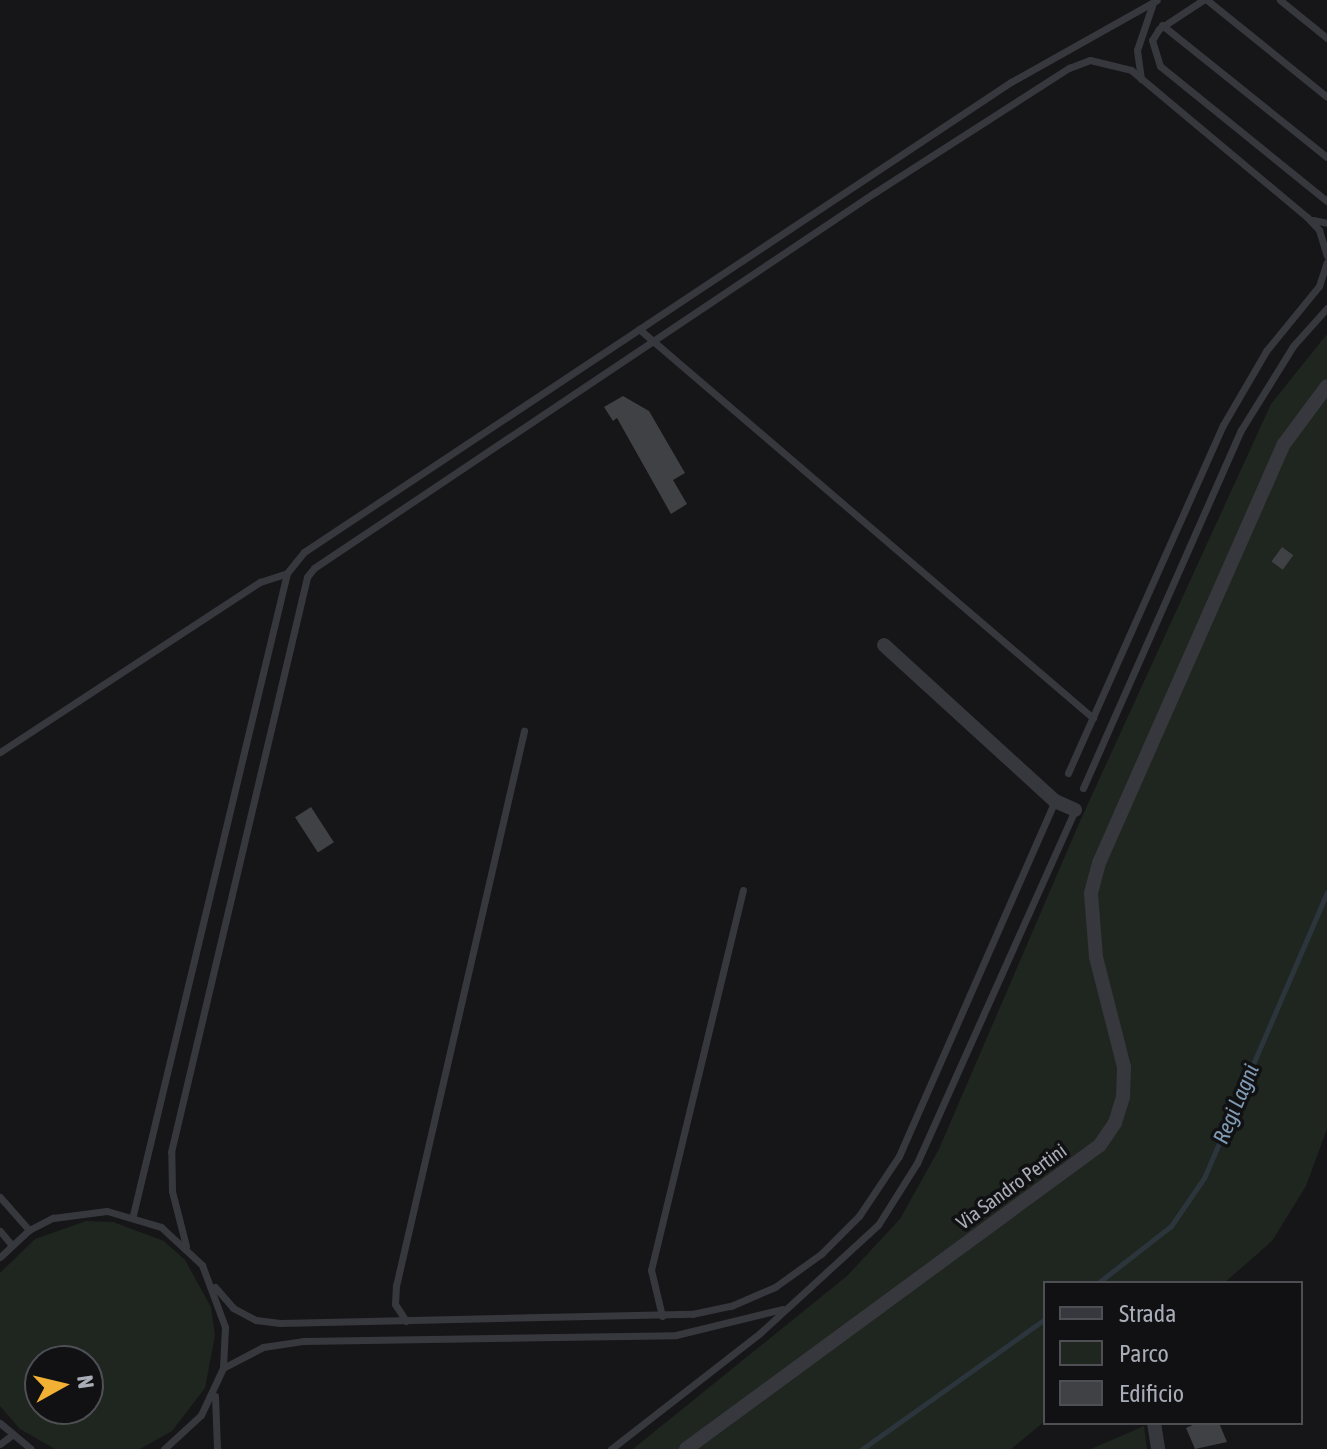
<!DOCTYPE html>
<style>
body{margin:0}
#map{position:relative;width:1327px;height:1449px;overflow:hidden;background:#161618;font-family:"Asap Condensed",sans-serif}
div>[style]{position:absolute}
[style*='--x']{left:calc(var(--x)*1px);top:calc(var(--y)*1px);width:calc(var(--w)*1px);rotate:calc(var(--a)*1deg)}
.green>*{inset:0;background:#1e261f}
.stream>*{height:5px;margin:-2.5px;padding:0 2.5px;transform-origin:2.5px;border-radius:2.5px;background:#2c353c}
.building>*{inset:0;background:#404145;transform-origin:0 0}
.lane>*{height:7px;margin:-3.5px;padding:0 3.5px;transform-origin:3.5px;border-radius:3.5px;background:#37383d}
.street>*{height:14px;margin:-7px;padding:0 7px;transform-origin:7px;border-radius:7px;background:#37383d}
span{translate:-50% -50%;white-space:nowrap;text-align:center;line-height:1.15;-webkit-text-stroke:7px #111113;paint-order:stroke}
.street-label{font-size:20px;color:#a8adb8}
.water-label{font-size:22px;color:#7f9bb3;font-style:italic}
.legend{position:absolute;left:1043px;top:1281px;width:260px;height:144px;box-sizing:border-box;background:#111113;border:2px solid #4d4f55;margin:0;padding:10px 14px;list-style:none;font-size:24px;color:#a8adb8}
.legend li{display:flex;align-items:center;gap:16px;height:40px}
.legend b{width:40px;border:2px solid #4d4f55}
.north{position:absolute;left:24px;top:1345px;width:80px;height:80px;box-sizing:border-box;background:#111113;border:2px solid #4d4f55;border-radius:50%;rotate:82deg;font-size:22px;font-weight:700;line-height:32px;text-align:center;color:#a8adb8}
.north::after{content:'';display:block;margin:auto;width:28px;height:36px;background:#f2b134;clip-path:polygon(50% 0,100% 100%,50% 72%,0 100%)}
</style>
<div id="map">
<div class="green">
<div style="clip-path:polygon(1327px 334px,1327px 1129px,1306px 1186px,1272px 1241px,1224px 1283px,1045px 1283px,1045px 1421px,1011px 1449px,633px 1449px,847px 1276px,900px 1219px,939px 1149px,1081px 819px,1271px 404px)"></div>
<div style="clip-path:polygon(evenodd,86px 1221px,113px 1222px,164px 1241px,185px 1260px,211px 1307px,215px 1335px,205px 1388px,172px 1431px,140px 1449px,55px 1449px,20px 1429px,0 1406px,0 1273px,35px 1239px,86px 1221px,88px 1361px,88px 1409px,40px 1409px,40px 1361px,88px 1361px)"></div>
<div style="clip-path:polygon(1144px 1426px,1147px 1449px,1091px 1449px)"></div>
</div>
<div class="stream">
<div style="--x:1098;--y:1283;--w:93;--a:-38"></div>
<div style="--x:1171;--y:1226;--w:58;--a:-55.5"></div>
<div style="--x:1204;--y:1178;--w:311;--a:-66.7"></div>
<div style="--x:862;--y:1449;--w:224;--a:-35.4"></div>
</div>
<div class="building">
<div style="clip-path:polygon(623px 396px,649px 411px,685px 473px,673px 480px,687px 504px,671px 514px,617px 418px,613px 421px,604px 407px)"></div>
<div style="left:1282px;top:547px;width:14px;height:18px;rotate:36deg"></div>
<div style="left:311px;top:807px;width:42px;height:19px;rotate:57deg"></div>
<div style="clip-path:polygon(1197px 1423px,1219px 1423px,1227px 1442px,1195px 1449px,1186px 1428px)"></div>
</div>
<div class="lane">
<div style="--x:1203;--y:0;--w:53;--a:146.6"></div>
<div style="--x:1159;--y:29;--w:13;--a:122"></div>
<div style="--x:1152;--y:40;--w:27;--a:73"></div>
<div style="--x:1160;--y:66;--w:215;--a:39"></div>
<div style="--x:1207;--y:0;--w:154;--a:38.9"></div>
<div style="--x:1280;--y:0;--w:60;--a:39"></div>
<div style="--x:1162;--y:25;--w:211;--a:38.7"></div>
<div style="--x:1141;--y:79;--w:29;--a:-98"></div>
<div style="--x:1137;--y:50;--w:50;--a:-71.2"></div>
<div style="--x:1313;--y:220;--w:14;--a:12"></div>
<div style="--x:639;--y:329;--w:598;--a:40.59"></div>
<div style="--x:0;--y:752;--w:311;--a:-33.2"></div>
<div style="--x:260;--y:582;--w:28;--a:-18"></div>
<div style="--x:1068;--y:773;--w:381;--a:-66"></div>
<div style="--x:1223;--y:425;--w:86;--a:-59.8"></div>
<div style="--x:1266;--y:351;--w:84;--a:-50.8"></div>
<div style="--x:1319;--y:286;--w:25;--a:-72"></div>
<div style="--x:1083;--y:788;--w:391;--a:-66.2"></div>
<div style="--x:1241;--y:430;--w:99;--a:-58.2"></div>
<div style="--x:1293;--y:346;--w:51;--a:-48.2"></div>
<div style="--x:0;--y:1197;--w:44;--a:48.7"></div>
<div style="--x:133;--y:1215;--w:660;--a:-76.51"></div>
<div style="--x:287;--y:573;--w:27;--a:-51"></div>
<div style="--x:304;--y:552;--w:849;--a:-33.62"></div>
<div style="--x:1011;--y:82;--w:167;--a:-29.3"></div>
<div style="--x:0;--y:1231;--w:17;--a:50"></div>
<div style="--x:186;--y:1246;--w:57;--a:-104.3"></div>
<div style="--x:172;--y:1191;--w:39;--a:-91"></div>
<div style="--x:171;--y:1152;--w:591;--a:-76.69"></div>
<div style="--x:307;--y:577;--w:11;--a:-52"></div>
<div style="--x:314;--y:568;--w:674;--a:-33.81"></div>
<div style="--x:874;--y:193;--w:232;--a:-32.7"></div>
<div style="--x:1069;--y:68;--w:22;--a:-21"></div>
<div style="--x:1090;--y:60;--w:42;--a:13.7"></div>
<div style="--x:1131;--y:70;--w:229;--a:39.9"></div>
<div style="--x:1307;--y:217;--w:18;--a:47"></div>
<div style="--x:1319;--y:230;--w:27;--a:73"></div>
<div style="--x:0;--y:1257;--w:40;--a:-43"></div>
<div style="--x:29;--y:1230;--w:27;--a:-27"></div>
<div style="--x:53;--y:1218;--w:54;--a:-7.4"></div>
<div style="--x:107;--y:1211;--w:56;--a:16.5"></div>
<div style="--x:161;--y:1227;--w:56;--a:42.8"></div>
<div style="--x:202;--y:1265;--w:66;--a:69.6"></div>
<div style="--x:225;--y:1327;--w:41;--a:92.8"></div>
<div style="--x:223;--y:1368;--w:52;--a:115.1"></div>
<div style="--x:201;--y:1415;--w:50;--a:137.4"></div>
<div style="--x:215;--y:1287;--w:28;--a:49"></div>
<div style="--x:233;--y:1308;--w:26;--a:28"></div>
<div style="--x:256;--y:1320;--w:24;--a:7"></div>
<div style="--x:280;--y:1323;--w:412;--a:-1.3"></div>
<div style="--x:692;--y:1314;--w:40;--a:-12"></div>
<div style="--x:731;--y:1306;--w:48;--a:-23.4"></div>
<div style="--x:775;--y:1287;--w:57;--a:-35.7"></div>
<div style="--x:821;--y:1254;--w:54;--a:-45"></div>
<div style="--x:859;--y:1216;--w:72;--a:-56.3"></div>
<div style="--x:899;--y:1156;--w:388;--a:-66.3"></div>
<div style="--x:662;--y:1316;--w:47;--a:-103.4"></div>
<div style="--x:651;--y:1270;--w:391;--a:-76.4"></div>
<div style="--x:406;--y:1321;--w:20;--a:-123"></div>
<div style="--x:395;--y:1304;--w:18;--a:-87"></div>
<div style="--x:396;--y:1286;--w:570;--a:-77.01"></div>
<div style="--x:223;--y:1368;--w:45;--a:-27.7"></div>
<div style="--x:263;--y:1347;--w:40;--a:-8.5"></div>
<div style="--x:303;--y:1341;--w:373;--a:-0.9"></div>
<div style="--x:676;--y:1335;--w:110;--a:-13.7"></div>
<div style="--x:215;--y:1396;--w:53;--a:87.8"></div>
<div style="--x:0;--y:1423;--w:40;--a:40"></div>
<div style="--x:0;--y:1444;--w:15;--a:-37"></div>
<div style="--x:611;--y:1449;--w:189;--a:-37.9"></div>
<div style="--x:760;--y:1333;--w:160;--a:-42.5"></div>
<div style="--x:878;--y:1225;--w:73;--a:-57.8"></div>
<div style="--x:917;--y:1163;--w:387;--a:-65.9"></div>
</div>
<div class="street">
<div style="--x:884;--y:645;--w:231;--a:42.4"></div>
<div style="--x:1055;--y:801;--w:22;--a:24"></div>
<div style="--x:1154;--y:1423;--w:26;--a:81"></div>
<div style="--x:686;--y:1449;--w:514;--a:-36.29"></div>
<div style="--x:1100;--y:1145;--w:27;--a:-56"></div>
<div style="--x:1115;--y:1123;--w:27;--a:-73"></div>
<div style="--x:1123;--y:1097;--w:30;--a:-88"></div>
<div style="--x:1124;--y:1067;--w:114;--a:-104.3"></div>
<div style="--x:1096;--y:957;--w:64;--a:-94.5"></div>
<div style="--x:1091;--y:893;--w:31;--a:-75"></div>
<div style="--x:1099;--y:863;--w:458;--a:-66.2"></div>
<div style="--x:1284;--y:444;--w:72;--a:-53.4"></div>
</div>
<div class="street-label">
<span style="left:1011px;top:1186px;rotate:-36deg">Via Sandro Pertini</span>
</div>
<div class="water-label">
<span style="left:1236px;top:1104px;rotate:-67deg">Regi Lagni</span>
</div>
<ul class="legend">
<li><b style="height:10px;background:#37383d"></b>Strada</li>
<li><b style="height:22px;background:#1e261f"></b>Parco</li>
<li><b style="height:22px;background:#404145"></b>Edificio</li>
</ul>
<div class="north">N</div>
</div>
